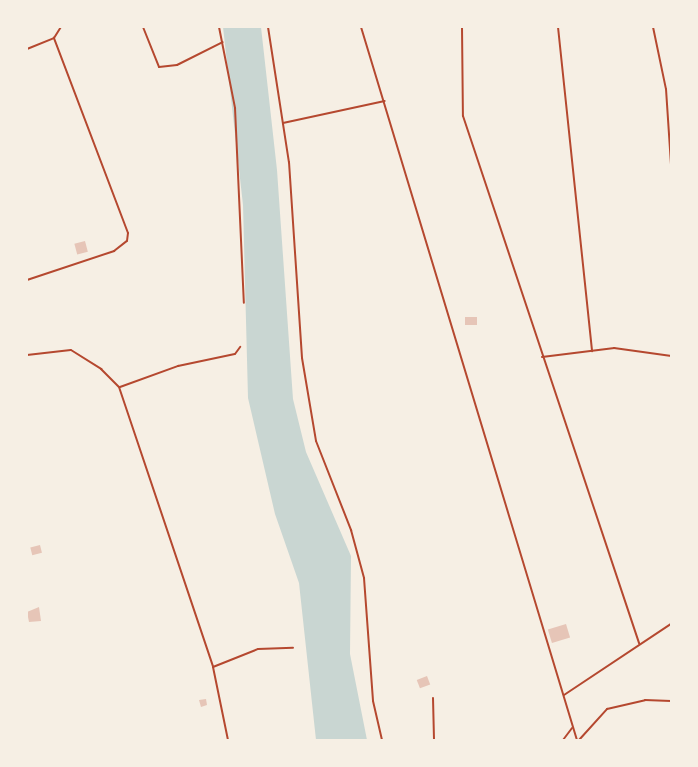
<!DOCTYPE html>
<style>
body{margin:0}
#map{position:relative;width:698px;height:767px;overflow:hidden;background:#f6efe4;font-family:"Source Sans 3",sans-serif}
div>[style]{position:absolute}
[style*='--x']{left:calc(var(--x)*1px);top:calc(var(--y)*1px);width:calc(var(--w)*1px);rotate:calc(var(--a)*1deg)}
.water>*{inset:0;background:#c9d6d2}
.building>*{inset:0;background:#e6c5b7;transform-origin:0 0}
.service>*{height:2px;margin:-1px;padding:0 1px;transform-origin:1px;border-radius:1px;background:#b5482f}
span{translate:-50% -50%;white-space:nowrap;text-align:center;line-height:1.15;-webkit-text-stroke:4.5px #f6efe4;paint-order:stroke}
.frame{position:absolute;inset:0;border:28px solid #f6efe4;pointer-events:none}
</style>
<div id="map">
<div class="water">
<div style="clip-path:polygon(223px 27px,261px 27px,277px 170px,293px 399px,306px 452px,351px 556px,350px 654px,367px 740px,316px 740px,299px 583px,275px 514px,248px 398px,243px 205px)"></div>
</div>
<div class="building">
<div style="left:85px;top:241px;width:11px;height:11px;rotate:75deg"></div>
<div style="left:477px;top:317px;width:8px;height:12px;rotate:90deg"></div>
<div style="left:40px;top:545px;width:8px;height:10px;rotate:76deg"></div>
<div style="clip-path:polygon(39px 607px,41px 621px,29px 622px,27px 612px)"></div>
<div style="left:566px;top:624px;width:14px;height:19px;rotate:73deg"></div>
<div style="left:427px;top:676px;width:9px;height:11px;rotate:69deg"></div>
<div style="clip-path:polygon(206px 699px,207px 705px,201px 707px,199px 700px)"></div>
</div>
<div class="service">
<div style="--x:143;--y:27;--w:43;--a:68.2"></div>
<div style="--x:159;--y:67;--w:18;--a:-6"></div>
<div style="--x:177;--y:65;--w:51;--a:-26.6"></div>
<div style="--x:219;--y:27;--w:83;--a:78.8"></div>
<div style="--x:235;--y:108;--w:195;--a:87.4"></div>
<div style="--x:268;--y:27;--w:137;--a:81.2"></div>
<div style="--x:289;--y:162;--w:196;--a:86.2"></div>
<div style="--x:302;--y:358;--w:84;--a:80.4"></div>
<div style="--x:316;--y:441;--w:96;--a:68.5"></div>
<div style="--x:351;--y:530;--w:50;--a:74.8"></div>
<div style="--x:364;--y:578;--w:123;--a:85.8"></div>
<div style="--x:373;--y:701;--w:40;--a:77"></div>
<div style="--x:361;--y:27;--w:745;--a:73.15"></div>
<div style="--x:462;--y:27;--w:89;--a:89.4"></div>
<div style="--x:463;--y:116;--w:556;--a:71.53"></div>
<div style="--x:558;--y:27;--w:326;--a:84"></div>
<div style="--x:653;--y:27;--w:63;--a:78.2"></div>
<div style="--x:666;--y:89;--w:76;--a:86.2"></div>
<div style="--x:27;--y:49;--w:29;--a:-22"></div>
<div style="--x:283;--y:123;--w:104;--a:-12.2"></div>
<div style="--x:27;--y:280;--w:92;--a:-18.4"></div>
<div style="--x:114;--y:251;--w:16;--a:-38"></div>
<div style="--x:127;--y:241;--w:8;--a:-83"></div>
<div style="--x:128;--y:233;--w:209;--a:-110.8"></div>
<div style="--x:54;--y:38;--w:13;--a:-58"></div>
<div style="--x:27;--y:355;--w:44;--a:-6.5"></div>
<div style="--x:71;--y:350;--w:36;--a:32"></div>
<div style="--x:101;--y:369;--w:25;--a:45"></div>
<div style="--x:119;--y:387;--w:295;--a:71.4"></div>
<div style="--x:213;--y:667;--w:75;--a:78.4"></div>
<div style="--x:542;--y:357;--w:73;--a:-7.1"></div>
<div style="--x:614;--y:348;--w:58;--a:8"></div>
<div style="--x:120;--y:387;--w:62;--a:-19.9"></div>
<div style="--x:178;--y:366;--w:58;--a:-11.9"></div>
<div style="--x:235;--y:354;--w:9;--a:-54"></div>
<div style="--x:213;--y:667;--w:48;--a:-21.8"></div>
<div style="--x:258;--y:649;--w:35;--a:-2"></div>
<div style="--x:564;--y:695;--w:128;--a:-33.6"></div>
<div style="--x:433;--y:698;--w:42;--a:88.6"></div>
<div style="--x:563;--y:740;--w:15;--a:-53"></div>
<div style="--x:579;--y:740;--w:42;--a:-47.9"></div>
<div style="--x:607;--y:709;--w:39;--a:-13"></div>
<div style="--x:645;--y:700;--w:26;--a:2"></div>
</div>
<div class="frame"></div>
</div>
